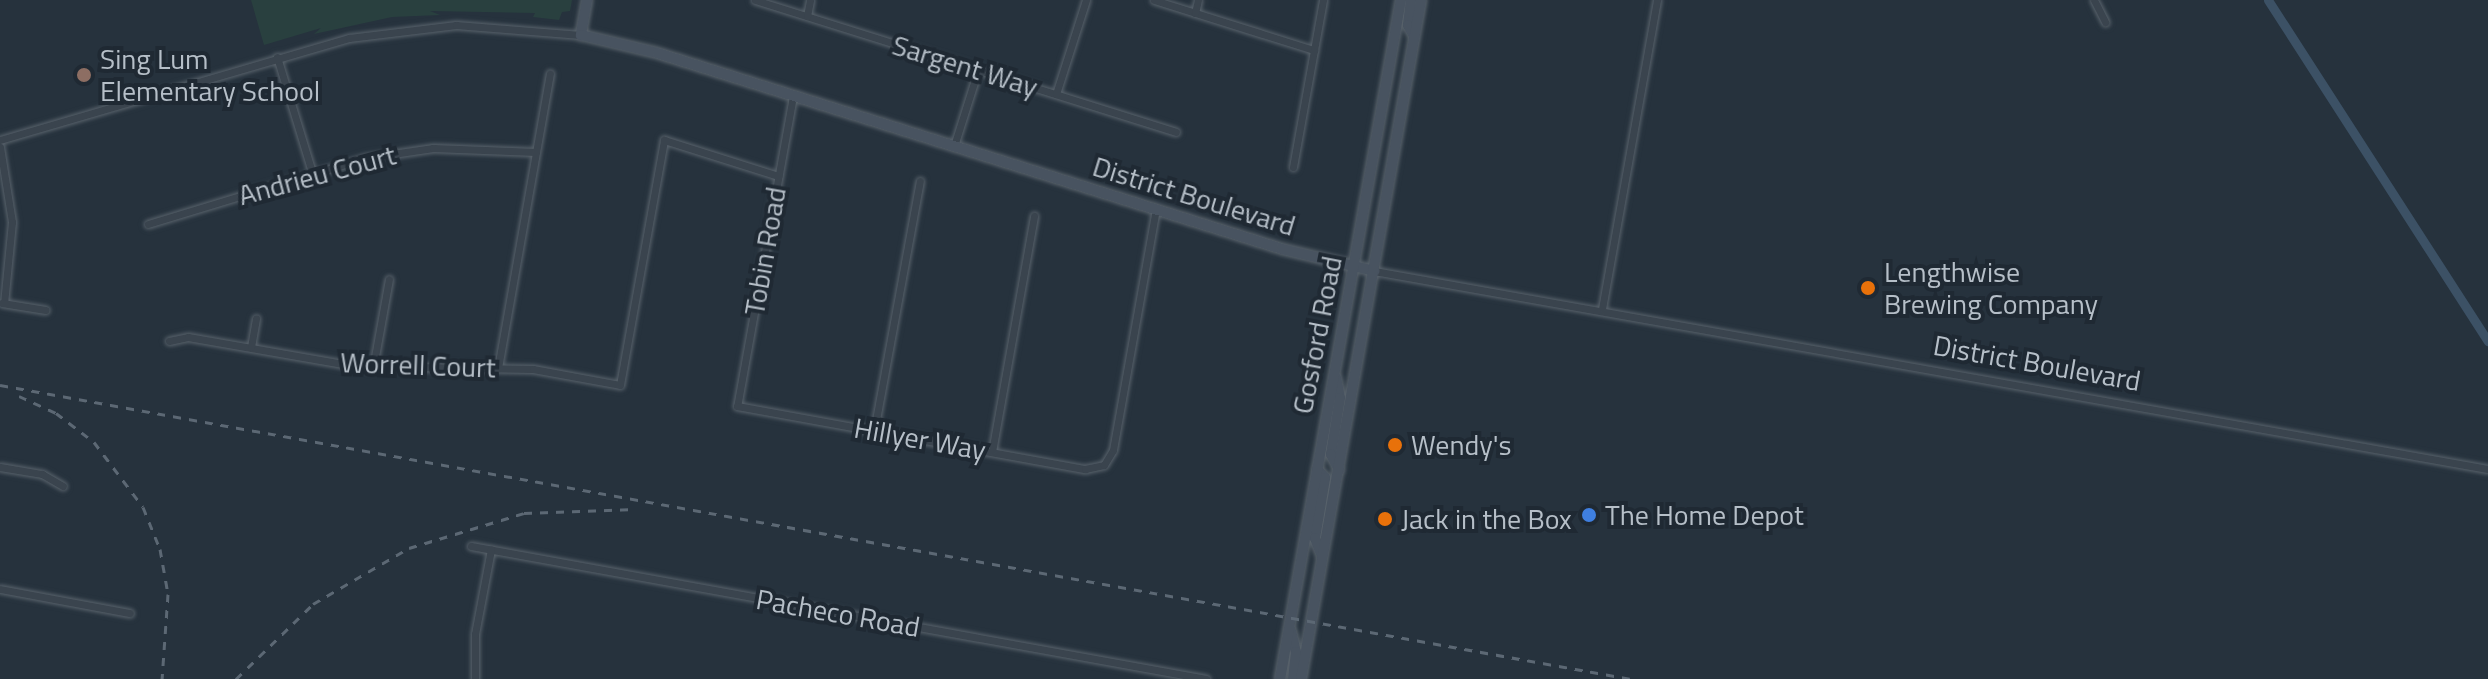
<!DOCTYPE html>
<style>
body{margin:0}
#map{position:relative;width:2488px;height:679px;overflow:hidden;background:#26323d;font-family:"Titillium Web",sans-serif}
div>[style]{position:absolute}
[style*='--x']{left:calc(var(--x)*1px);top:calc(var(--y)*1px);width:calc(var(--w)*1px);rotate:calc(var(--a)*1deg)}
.green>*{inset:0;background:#29403f}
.canal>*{height:9px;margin:-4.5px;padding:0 4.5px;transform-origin:4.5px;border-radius:4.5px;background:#3c5165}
.roads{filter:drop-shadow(0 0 2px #58626b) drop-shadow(0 0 2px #58626b)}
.street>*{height:7px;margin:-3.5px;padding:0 3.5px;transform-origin:3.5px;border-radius:3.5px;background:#3a444e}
.secondary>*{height:10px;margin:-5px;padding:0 5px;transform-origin:5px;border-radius:5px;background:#485360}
.rail>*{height:3px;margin-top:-1.5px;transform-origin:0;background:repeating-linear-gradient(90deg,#5c6874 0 8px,transparent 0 16px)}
.dots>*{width:22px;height:22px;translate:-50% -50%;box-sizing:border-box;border:4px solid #1f2933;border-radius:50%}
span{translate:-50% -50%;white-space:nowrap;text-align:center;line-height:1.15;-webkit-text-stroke:8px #1f2933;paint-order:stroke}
.poi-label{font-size:28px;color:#b6bfc8}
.left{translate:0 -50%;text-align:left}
.street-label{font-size:28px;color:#b6bfc8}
</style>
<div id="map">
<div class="green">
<div style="clip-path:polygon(251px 0,572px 0,570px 11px,562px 12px,559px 20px,533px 17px,535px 13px,430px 11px,440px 15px,392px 17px,314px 34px,321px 28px,264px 45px)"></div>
</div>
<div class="canal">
<div style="--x:2268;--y:0;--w:406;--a:57.2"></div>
</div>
<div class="roads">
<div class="street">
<div style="--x:755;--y:0;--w:441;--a:17.4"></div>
<div style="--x:1154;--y:0;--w:168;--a:17.4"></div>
<div style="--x:2094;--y:0;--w:25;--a:63"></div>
<div style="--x:1195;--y:13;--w:13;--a:-77"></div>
<div style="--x:807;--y:16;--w:16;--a:-79"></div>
<div style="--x:277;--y:57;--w:120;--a:73.1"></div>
<div style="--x:1056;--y:94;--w:99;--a:-72.3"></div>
<div style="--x:793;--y:96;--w:315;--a:100.2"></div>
<div style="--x:737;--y:406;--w:354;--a:10.3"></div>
<div style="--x:1085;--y:469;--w:19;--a:-12"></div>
<div style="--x:1104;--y:465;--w:17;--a:-59"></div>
<div style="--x:1113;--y:450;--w:245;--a:-79.9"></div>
<div style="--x:0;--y:140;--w:364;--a:-16.3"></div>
<div style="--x:349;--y:38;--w:108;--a:-6.9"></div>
<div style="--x:456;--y:25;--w:125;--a:4.6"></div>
<div style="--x:954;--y:146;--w:80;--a:-72.5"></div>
<div style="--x:0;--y:147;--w:76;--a:80.9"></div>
<div style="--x:12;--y:222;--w:81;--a:95.6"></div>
<div style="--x:1293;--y:167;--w:170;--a:-79.8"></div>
<div style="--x:148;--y:224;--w:227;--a:-16.9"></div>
<div style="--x:365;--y:158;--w:69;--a:-8.4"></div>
<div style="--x:433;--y:148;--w:103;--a:2.2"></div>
<div style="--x:1374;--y:271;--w:1131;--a:10.08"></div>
<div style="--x:2;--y:303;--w:44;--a:9.2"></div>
<div style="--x:1602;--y:309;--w:314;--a:-79.9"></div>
<div style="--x:169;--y:341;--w:19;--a:-12"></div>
<div style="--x:188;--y:337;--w:169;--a:9.9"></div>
<div style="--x:355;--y:366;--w:178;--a:1"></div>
<div style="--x:533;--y:369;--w:88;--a:10.4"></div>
<div style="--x:620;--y:385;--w:249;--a:-79.8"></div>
<div style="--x:664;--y:140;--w:120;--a:17.5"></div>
<div style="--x:251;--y:347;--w:29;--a:-80"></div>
<div style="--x:373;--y:368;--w:90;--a:-79.8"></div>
<div style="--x:498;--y:368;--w:299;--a:-80"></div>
<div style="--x:874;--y:431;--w:254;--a:-79.6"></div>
<div style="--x:992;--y:452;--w:240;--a:-79.9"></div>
<div style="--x:0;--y:467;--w:43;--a:9.5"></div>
<div style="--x:42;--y:474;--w:24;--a:30"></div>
<div style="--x:471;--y:546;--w:747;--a:10.26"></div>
<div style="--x:0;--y:589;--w:132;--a:10.5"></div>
<div style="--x:475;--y:679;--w:45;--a:-90"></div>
<div style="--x:475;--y:634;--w:86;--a:-79.3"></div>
</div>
<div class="secondary">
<div style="--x:587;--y:0;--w:36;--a:100"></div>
<div style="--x:581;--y:35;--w:78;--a:13.3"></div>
<div style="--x:657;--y:53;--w:655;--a:17.41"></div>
<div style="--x:1282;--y:249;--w:95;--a:13.4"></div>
<div style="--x:1411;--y:0;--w:25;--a:97"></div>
<div style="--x:1408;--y:25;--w:13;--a:61"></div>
<div style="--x:1336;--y:378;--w:20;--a:79"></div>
<div style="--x:1340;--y:398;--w:57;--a:99.1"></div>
<div style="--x:1331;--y:454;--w:18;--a:63"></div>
<div style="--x:1317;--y:469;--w:12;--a:48"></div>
<div style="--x:1325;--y:478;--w:61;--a:99.5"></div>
<div style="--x:1315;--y:538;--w:19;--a:69"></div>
<div style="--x:1291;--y:631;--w:22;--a:77"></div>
<div style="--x:1296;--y:652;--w:27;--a:96"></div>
<div style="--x:1280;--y:679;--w:690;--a:-79.9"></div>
<div style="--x:1301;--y:679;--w:690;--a:-79.98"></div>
</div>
</div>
<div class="rail">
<div style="--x:0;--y:385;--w:1656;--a:10.22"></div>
<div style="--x:19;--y:396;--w:41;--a:24.7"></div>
<div style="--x:56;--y:413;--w:48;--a:37.3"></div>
<div style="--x:94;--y:442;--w:81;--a:53"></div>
<div style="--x:143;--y:507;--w:45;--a:68"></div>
<div style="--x:160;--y:549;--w:46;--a:79.9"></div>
<div style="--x:168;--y:594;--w:85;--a:94"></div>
<div style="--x:236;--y:679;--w:107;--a:-44.2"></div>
<div style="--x:313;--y:604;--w:111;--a:-30.3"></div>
<div style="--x:409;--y:548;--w:120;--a:-16.9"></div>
<div style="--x:524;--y:513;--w:112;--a:-2"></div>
</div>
<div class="dots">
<div style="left:84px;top:75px;background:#8d6e63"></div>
<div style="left:1868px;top:288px;background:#e8710a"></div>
<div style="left:1395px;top:445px;background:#e8710a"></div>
<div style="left:1589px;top:515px;background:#3f7fe0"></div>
<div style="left:1385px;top:519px;background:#e8710a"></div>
</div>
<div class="poi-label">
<span class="left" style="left:100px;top:75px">Sing Lum<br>Elementary School</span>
<span class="left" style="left:1884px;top:288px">Lengthwise<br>Brewing Company</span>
<span class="left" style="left:1411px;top:445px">Wendy's</span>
<span class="left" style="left:1605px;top:515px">The Home Depot</span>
<span class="left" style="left:1401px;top:519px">Jack in the Box</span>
</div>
<div class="street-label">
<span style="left:965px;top:66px;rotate:17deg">Sargent Way</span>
<span style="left:317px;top:175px;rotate:-15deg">Andrieu Court</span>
<span style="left:1194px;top:196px;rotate:17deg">District Boulevard</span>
<span style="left:765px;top:251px;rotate:-80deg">Tobin Road</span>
<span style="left:1317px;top:335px;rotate:-79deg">Gosford Road</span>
<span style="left:2037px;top:363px;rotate:10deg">District Boulevard</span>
<span style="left:418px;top:365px;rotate:2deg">Worrell Court</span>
<span style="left:920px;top:439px;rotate:10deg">Hillyer Way</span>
<span style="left:838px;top:613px;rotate:10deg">Pacheco Road</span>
</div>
</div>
